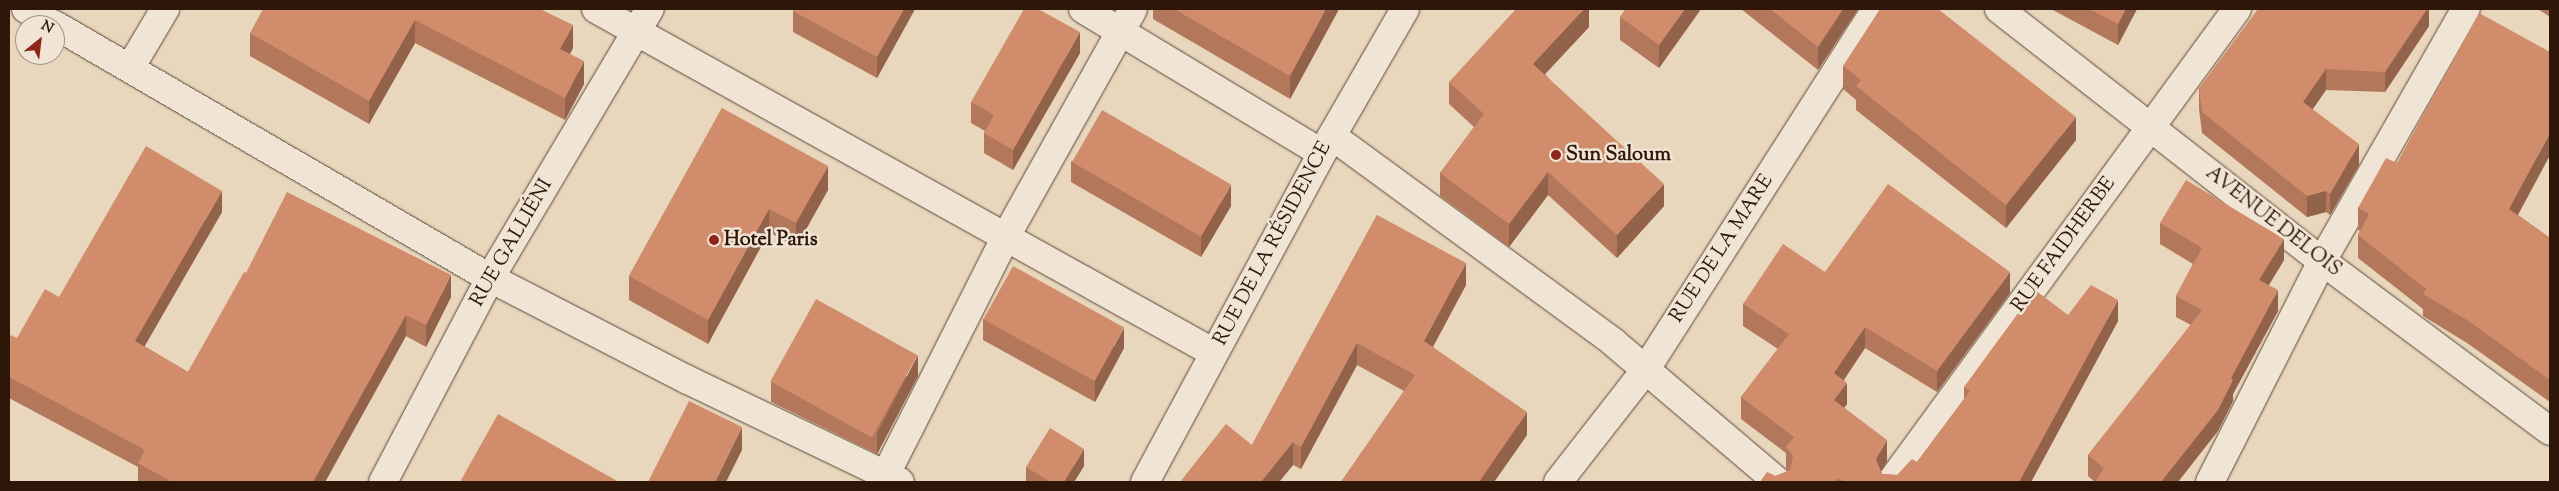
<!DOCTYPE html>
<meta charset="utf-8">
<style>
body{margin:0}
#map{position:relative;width:2559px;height:491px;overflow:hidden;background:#e8d6bd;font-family:"Sorts Mill Goudy",serif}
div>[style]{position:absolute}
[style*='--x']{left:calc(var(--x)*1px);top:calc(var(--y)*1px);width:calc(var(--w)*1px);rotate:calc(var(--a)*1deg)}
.roads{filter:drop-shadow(0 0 1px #5c4636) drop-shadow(0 0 1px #5c4636)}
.street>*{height:28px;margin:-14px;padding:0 14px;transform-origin:14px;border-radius:14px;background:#f0e4d4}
.secondary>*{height:28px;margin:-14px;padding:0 14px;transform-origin:14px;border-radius:14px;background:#f0e4d4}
.wall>*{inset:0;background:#b3785c}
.shaded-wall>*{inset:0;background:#92624b}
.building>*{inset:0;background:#d08c6b;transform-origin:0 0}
.dots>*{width:14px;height:14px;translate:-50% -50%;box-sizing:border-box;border:2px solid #f0e4d4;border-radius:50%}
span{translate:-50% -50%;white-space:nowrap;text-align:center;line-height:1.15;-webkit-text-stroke:5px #f0e4d4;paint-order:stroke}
.poi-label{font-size:20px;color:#2e1609;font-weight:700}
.left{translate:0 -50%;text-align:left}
.street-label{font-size:20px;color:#2e1609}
.frame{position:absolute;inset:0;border:10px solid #2e1609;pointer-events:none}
.north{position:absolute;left:15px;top:15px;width:50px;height:50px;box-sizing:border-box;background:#f0e4d4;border:1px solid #a29283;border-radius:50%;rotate:29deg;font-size:14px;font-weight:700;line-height:20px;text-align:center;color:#2e1609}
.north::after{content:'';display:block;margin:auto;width:18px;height:22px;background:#8f2418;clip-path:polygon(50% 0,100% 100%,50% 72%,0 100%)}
</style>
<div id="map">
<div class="roads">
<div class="street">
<div style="--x:596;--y:9;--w:707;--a:29.1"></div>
<div style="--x:1083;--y:9;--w:279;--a:31.1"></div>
<div style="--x:1999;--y:9;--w:410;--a:38"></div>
<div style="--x:2322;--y:261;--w:284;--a:36.7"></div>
<div style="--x:130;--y:68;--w:69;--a:-59.3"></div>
<div style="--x:1332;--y:136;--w:348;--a:36.2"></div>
<div style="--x:1613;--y:342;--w:216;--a:40.3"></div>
<div style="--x:383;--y:482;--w:230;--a:-62.3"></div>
<div style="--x:882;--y:482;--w:273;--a:-63.2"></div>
<div style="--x:1005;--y:238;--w:262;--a:-60.8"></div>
<div style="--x:1145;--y:482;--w:374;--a:-61.7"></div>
<div style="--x:1322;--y:153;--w:166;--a:-60"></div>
<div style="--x:1558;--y:482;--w:140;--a:-52"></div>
<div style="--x:1644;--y:372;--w:431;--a:-57.4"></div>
<div style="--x:1891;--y:482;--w:586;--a:-53.81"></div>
<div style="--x:2210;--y:482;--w:248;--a:-63.1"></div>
<div style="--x:2322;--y:261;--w:290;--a:-60.3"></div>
</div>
<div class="secondary">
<div style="--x:26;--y:9;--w:32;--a:30"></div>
<div style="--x:55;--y:25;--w:503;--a:30.18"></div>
<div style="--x:490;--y:278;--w:223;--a:27.3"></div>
<div style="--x:688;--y:380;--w:235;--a:25.7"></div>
<div style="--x:490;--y:278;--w:313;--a:-59.3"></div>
</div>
</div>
<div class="wall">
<div style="clip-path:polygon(540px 9px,573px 48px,570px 54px,584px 84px,565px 120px,415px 43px,369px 124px,250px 56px,250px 33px)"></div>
<div style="clip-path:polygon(795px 9px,915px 9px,877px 78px,793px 32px,793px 11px)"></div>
<div style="clip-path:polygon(1153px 9px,1339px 9px,1290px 99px,1153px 19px)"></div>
<div style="clip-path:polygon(1589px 9px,1589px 27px,1545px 74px,1664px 206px,1617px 258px,1548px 195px,1509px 247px,1440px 196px,1440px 173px,1474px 127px,1449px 104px,1449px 82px)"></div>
<div style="clip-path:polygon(1626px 9px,1701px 9px,1659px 68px,1620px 40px,1620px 17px)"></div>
<div style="clip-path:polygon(1741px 9px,1858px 9px,1818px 70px)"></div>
<div style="clip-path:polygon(2051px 9px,2137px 9px,2118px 45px)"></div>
<div style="clip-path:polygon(2429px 9px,2429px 26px,2385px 92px,2326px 90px,2312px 110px,2359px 165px,2330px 215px,2326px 212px,2307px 217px,2202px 133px,2199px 109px,2199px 88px)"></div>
<div style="clip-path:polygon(2538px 9px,2550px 9px,2550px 17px)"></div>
<div style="clip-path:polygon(1080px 53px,1013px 170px,984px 153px,984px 133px,985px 131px,971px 123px,971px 102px)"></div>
<div style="clip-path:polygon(1843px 66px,2076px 140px,2006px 228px,1856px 110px,1856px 100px,1843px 89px)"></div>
<div style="clip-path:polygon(722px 108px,828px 190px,796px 247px,769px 232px,708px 344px,629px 300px,629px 276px)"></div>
<div style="clip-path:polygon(2550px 155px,2518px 215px,2550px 238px,2550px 402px,2467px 343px,2423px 316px,2423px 309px,2358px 258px,2358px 235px,2360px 231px,2358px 230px,2358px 208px,2397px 163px)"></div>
<div style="clip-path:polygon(1071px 161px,1231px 206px,1201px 257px,1071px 182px)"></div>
<div style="clip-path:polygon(222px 212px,144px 346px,188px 372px,246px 273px,451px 297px,426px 347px,406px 336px,325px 482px,138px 482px,138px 467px,9px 398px,9px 338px,17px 338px,59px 297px)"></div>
<div style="clip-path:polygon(1377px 215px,1466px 285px,1433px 347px,1527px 435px,1494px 482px,1341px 482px,1404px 391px,1357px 365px,1301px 469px,1293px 465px,1279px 482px,1180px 482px,1252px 445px)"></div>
<div style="clip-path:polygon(2160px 223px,2284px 260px,2269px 285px,2278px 311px,2233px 394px,2233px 401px,2218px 431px,2095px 482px,2088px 476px,2088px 455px,2191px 325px,2176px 317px,2176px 296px,2193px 264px,2160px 244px)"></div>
<div style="clip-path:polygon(1825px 272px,2010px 293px,1937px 392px,1865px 348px,1844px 380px,1847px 404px,1844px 407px,1887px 461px,1881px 471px,1882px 474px,1897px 475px,1917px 462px,1964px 399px,1964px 387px,2068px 315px,2118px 321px,2031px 482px,1760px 482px,1788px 471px,1786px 469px,1786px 453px,1741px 419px,1741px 397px,1778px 349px,1743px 326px,1743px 304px)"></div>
<div style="clip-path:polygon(983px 319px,1124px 348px,1095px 402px,983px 340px)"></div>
<div style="clip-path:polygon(918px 376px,877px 454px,771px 402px,771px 382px)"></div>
<div style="clip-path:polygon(1084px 466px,1074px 482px,1026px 482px,1026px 467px)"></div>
</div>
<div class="shaded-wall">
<div style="clip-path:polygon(904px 9px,915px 9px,877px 78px,877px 57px)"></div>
<div style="clip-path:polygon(1326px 9px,1339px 9px,1290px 99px,1290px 76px)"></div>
<div style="clip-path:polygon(1584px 9px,1589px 9px,1589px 27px,1533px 87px,1533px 64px)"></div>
<div style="clip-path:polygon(1685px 9px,1701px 9px,1659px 68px,1659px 45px)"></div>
<div style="clip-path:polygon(1843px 9px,1858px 9px,1818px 70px,1818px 47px)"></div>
<div style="clip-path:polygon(2126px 9px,2137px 9px,2118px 45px,2118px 24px)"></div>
<div style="clip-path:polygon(2427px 9px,2429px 9px,2429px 26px,2385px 92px,2385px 72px)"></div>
<div style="clip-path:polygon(415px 20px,415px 43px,369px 124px,369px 101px)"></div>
<div style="clip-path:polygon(573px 25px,573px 48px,560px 72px,560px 49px)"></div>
<div style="clip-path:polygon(1080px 32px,1080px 53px,1013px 170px,1013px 150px)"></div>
<div style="clip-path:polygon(584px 61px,584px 84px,565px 120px,565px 98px)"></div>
<div style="clip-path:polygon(2326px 69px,2326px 90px,2303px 123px,2303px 102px)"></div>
<div style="clip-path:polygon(2076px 117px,2076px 140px,2006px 228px,2006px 205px)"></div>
<div style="clip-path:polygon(2550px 133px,2550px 155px,2509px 231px,2509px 209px)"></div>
<div style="clip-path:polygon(2359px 144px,2359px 165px,2330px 215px,2330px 194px)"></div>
<div style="clip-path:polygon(828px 166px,828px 190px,796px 247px,796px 223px)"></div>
<div style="clip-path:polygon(1548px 172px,1548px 195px,1509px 247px,1509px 224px)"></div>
<div style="clip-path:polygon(1664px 184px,1664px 206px,1617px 258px,1617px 235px)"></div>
<div style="clip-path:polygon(1231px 185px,1231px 206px,1201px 257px,1201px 237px)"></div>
<div style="clip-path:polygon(222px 191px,222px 212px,135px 363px,135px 341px)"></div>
<div style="clip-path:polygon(2326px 191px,2326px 212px,2307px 217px,2307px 196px)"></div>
<div style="clip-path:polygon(769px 209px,769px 232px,708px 344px,708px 320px)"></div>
<div style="clip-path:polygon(2284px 239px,2284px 260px,2259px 301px,2259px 280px)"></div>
<div style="clip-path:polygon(1466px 263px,1466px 285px,1424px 363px,1424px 341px)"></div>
<div style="clip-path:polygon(2010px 272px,2010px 293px,1937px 392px,1937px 371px)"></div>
<div style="clip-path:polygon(451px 275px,451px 297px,426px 347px,426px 325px)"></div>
<div style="clip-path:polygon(2278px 290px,2278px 311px,2233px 394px,2233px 401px,2218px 431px,2178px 482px,2161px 482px,2231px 378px)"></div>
<div style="clip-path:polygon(2118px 300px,2118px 321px,2031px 482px,2019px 482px)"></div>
<div style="clip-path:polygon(406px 315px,406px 336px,325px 482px,313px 482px)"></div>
<div style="clip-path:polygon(1865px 327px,1865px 348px,1834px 394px,1834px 373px)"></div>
<div style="clip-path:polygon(1124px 328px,1124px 348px,1095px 402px,1095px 381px)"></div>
<div style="clip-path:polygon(1357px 343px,1357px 365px,1301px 469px,1301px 447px)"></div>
<div style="clip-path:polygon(918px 355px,918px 376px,877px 454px,877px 433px)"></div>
<div style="clip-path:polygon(1847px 383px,1847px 404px,1834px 421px,1834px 400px)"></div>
<div style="clip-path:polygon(1527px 412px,1527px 435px,1494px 482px,1479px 482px)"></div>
<div style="clip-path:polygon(742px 427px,742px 450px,726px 482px,715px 482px)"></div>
<div style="clip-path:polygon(1887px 440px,1887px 461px,1876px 480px,1876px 459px)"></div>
<div style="clip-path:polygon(1293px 442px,1293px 465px,1279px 482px,1261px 482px)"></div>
<div style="clip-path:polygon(1084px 449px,1084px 466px,1074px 482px,1064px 482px)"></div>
</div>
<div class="building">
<div style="clip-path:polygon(263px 9px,540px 9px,573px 25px,560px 49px,584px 61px,565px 98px,415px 20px,369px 101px,250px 33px)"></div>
<div style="clip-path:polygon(795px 9px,904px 9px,877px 57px,793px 11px)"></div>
<div style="clip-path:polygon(1024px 9px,1038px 9px,1080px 32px,1013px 150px,984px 133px,994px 115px,971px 102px)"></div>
<div style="clip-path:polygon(1174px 9px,1326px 9px,1290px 76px)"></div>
<div style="clip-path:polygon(1516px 9px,1584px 9px,1533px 64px,1664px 184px,1617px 235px,1548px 172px,1509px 224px,1440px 173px,1484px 114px,1449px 82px)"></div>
<div style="clip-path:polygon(1626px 9px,1685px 9px,1659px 45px,1620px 17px)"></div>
<div style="clip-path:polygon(1770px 9px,1843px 9px,1818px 47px)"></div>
<div style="clip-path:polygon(1880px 9px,1938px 9px,2076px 117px,2006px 205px,1856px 86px,1861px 80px,1843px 66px)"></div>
<div style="clip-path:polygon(2089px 9px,2126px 9px,2118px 24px)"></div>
<div style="clip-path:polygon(2258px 9px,2427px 9px,2385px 72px,2326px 69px,2303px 102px,2359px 144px,2330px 194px,2326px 191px,2307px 196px,2202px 112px,2199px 88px)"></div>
<div style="clip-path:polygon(2479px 13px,2550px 52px,2550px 133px,2509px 209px,2550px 238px,2550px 380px,2467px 320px,2423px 294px,2426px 289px,2358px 235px,2369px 214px,2358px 208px,2386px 158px,2397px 163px)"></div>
<div style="clip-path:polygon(722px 108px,828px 166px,796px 223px,769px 209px,708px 320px,629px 276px)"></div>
<div style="left:1102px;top:110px;width:149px;height:60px;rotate:30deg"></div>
<div style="clip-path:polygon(146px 146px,222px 191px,135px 341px,188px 372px,244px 272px,246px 273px,287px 192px,451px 275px,426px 325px,406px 315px,313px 482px,172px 482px,138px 463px,145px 450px,9px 377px,9px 338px,11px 335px,17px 338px,45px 289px,59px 297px)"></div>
<div style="clip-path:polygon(2186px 180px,2284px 239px,2259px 280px,2278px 290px,2231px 378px,2233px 380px,2218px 410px,2161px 482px,2095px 482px,2104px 468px,2088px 455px,2202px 310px,2176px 296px,2202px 248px,2160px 223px)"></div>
<div style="clip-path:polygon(1888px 184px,2010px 272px,1937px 371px,1865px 327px,1834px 373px,1847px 383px,1834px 400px,1887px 440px,1876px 459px,1882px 474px,1897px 475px,1912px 459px,1917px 462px,1970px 391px,1964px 387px,2035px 290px,2068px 315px,2091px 285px,2118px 300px,2019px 482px,1844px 482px,1838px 478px,1835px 482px,1760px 482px,1767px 472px,1776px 476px,1790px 470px,1793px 456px,1786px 447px,1794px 437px,1741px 397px,1789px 334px,1743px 304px,1783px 244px,1825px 272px)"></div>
<div style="clip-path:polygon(1377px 215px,1466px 263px,1424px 341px,1527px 412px,1479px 482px,1341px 482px,1415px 375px,1357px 343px,1301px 447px,1293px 442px,1261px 482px,1180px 482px,1226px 424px,1252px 445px)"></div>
<div style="left:1013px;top:266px;width:127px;height:61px;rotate:29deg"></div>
<div style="left:816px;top:299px;width:116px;height:94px;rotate:29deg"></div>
<div style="clip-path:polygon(689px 401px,742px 427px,715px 482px,648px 482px)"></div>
<div style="clip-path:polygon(498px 414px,619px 482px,460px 482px)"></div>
<div style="clip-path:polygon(1050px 428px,1084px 449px,1064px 482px,1051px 482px,1026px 467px)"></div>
</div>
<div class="dots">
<div style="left:1556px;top:155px;background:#8f2418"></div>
<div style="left:714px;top:240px;background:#8f2418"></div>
</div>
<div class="poi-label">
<span class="left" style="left:1566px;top:155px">Sun Saloum</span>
<span class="left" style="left:724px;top:240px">Hotel Paris</span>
</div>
<div class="street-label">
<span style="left:2273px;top:222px;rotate:38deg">AVENUE DELOIS</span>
<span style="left:512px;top:243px;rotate:-60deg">RUE GALLIÉNI</span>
<span style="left:1273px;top:244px;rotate:-62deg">RUE DE LA RÉSIDENCE</span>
<span style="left:2064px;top:245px;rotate:-54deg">RUE FAIDHERBE</span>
<span style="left:1722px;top:249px;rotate:-57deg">RUE DE LA MARE</span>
</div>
<div class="frame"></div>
<div class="north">N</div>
</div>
